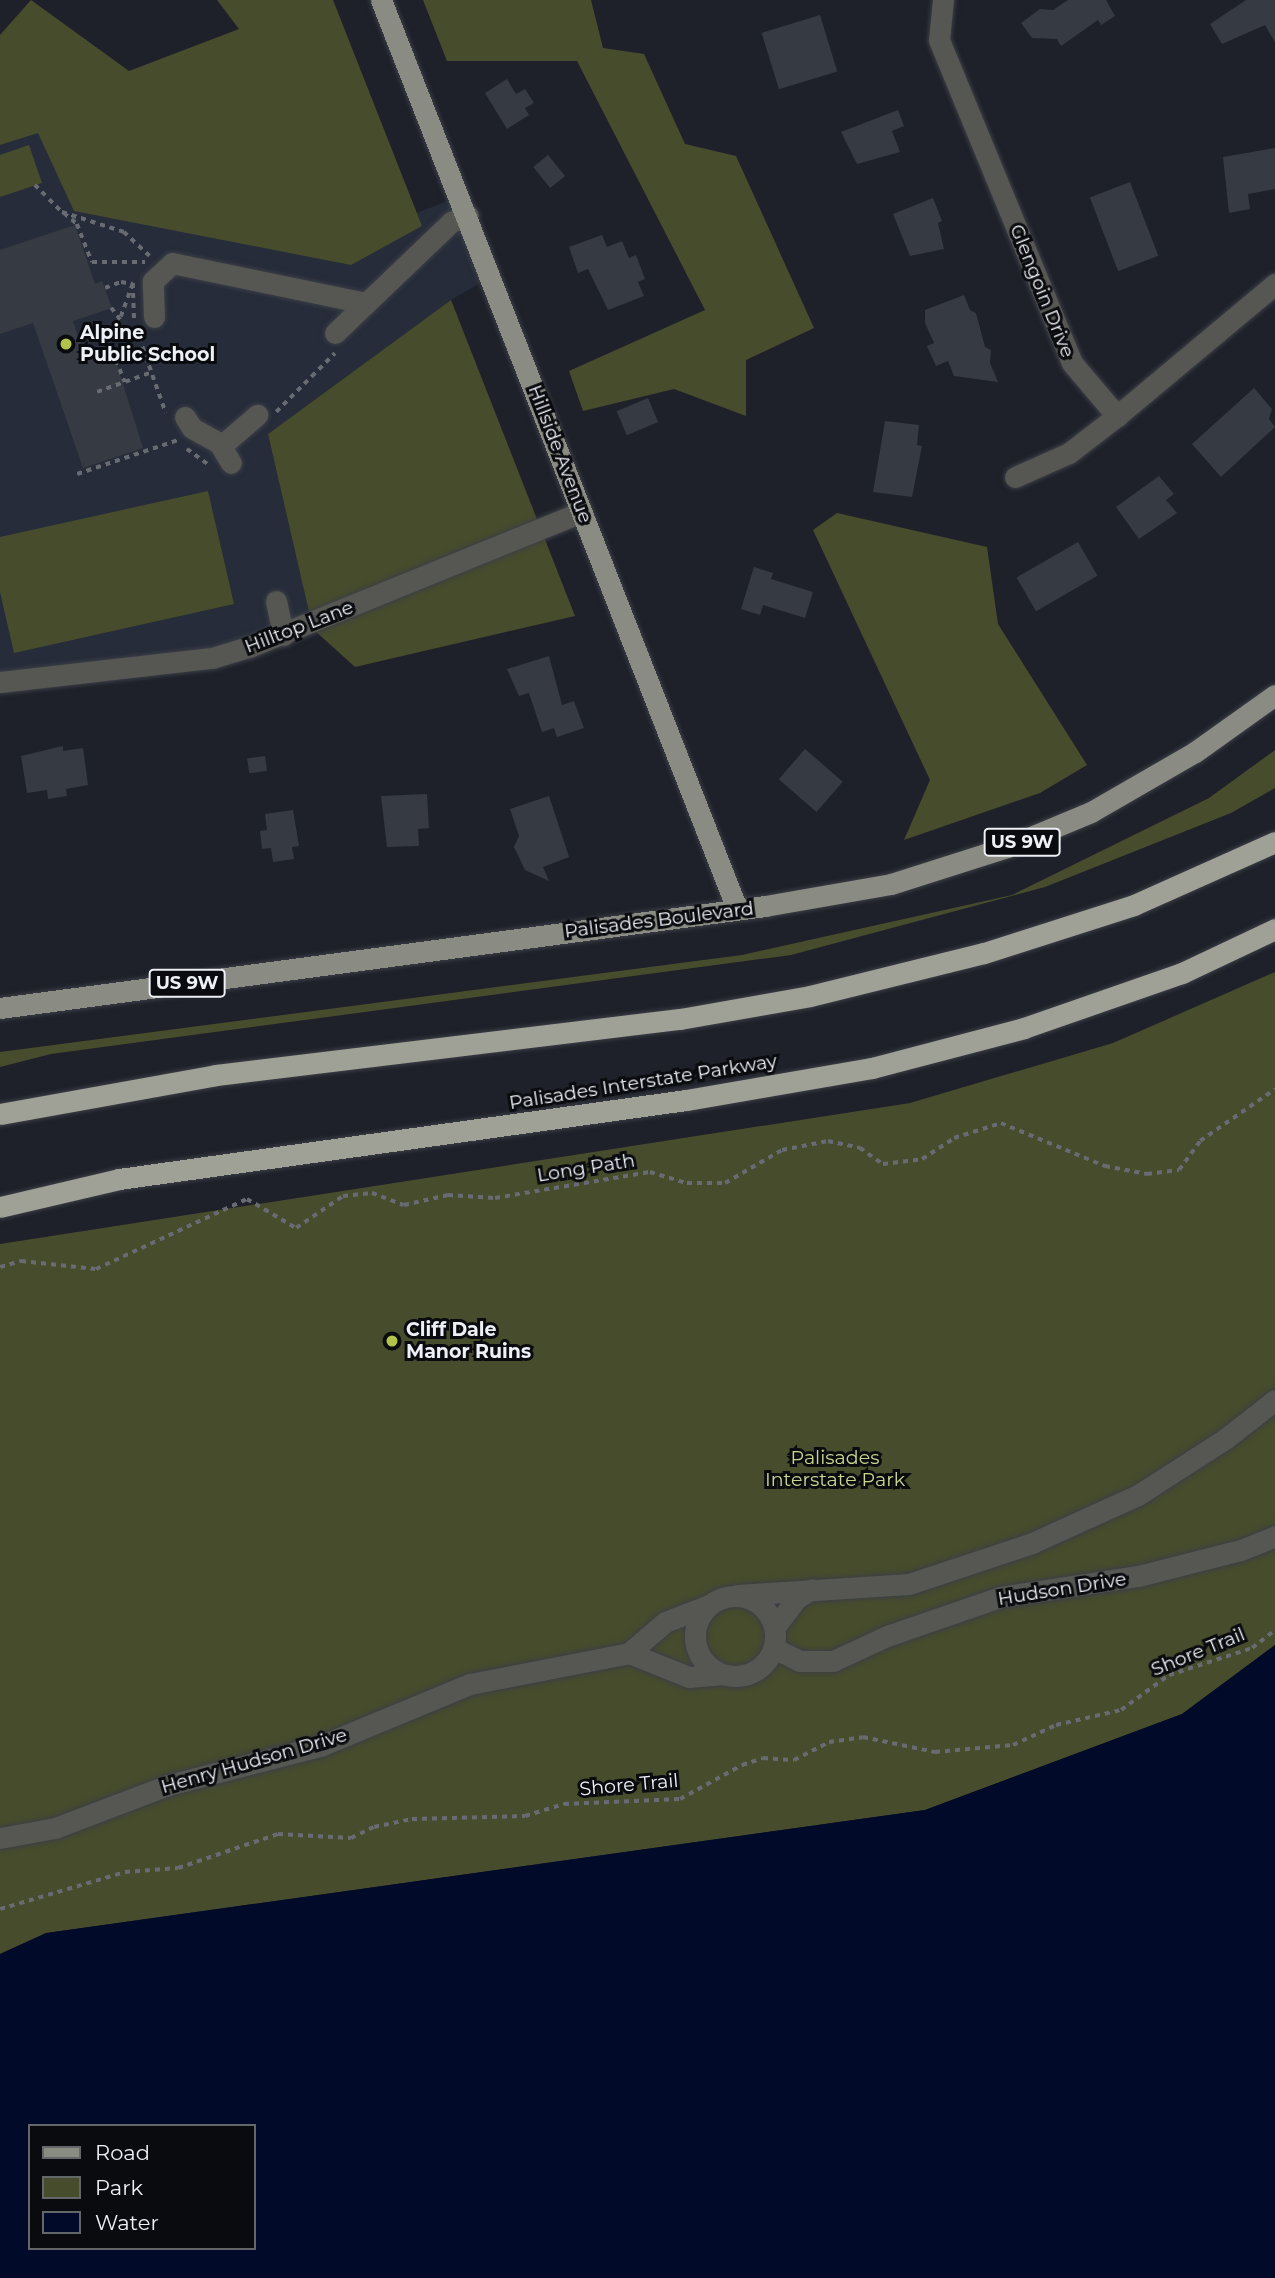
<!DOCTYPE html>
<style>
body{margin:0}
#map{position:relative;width:1275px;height:2278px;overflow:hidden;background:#1e2129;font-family:Montserrat,sans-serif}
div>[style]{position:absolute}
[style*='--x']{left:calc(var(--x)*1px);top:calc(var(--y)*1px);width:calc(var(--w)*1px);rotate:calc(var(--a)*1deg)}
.built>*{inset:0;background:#262c39}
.green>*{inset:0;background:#474c2d}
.water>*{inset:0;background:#020a29}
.building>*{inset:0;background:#363a42;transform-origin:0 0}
.path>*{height:3.5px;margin-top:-1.75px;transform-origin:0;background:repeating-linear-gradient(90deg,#686b72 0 5px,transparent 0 10px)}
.roads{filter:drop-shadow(0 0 2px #3b3e46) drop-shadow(0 0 2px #3b3e46)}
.minor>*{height:21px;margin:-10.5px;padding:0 10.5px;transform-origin:10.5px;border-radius:10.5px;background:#565753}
.minor>.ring{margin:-10.5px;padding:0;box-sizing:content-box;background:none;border:21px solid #565753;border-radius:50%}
.major>*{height:21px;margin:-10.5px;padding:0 10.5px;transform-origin:10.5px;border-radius:10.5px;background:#8a8c83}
.highway>*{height:21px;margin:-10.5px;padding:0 10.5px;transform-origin:10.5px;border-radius:10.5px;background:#9fa196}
.dots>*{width:19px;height:19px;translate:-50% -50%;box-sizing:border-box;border:4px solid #090b0e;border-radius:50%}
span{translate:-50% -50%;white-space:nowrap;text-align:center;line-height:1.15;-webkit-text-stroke:6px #090b0e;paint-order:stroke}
.shield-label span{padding:2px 5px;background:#090b0e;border:2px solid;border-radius:5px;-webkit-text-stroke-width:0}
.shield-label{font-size:18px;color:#edf0f5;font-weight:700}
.street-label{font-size:19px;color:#edf0f5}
.poi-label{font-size:19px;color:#edf0f5;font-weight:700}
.left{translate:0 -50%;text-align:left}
.park-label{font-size:19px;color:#cbd78e}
.legend{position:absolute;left:28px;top:2124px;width:228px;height:126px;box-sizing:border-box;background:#090b0e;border:2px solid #64676a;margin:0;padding:9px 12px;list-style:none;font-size:21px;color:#edf0f5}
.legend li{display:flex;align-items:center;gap:14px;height:35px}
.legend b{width:35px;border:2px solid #64676a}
</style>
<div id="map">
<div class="built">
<div style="clip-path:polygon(38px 132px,421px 226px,417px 213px,460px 196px,492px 276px,451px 300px,268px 434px,312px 623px,249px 647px,0 682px,0 145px)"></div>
</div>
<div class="green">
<div style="clip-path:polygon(31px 0,129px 71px,239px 29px,217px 0,333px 0,422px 226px,351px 265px,74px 211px,38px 133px,0 145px,0 35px)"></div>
<div style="clip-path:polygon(423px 0,591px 0,603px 48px,644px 54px,685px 144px,736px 156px,814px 328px,746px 360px,746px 416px,674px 389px,583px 411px,569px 371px,705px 310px,577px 61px,447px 61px)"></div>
<div style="clip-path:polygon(29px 145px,42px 183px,0 197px,0 155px)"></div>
<div style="clip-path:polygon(451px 300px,575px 616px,355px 667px,313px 629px,268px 434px)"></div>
<div style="clip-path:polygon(208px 491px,234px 604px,14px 653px,0 592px,0 537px)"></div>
<div style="clip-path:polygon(837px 513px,987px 547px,998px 624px,1087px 765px,1040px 793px,904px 840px,930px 780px,813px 530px)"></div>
<div style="clip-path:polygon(1275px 750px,1275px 788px,1231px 813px,1045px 887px,791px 955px,51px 1054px,0 1067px,0 1052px,742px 955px,1012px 895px,1209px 798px)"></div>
<div style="clip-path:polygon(1275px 972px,1275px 1645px,1182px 1714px,925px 1810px,47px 1933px,0 1954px,0 1244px,910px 1103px,1113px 1043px)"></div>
</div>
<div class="water">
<div style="clip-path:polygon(evenodd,1275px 1645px,1275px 2278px,0 2278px,0 1954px,46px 1933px,925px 1810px,1182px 1714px,1275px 1645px,30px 2126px,254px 2126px,254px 2248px,30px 2248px,30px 2126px)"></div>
</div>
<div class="building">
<div style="clip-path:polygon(1068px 0,1106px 0,1115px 16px,1101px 25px,1098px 20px,1061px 46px,1057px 39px,1032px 38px,1021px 23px,1040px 9px,1053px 10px)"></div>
<div style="clip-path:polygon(1246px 0,1275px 0,1275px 42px,1265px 25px,1222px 44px,1210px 24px)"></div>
<div style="left:820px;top:15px;width:59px;height:61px;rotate:73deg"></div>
<div style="clip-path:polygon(507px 79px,516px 94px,525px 89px,534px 103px,525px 108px,529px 115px,507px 129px,485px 93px)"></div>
<div style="clip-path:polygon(898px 110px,904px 126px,892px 131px,900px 152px,857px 164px,841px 132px)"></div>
<div style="clip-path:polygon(1275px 148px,1275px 189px,1248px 194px,1250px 209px,1229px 213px,1223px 157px)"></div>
<div style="left:548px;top:155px;width:27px;height:19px;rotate:51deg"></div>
<div style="left:1130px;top:182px;width:79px;height:43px;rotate:69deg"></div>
<div style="clip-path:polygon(933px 198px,942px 221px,938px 223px,944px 249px,910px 256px,893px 214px)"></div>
<div style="clip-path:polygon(75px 225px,95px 284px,102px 281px,112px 308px,73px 321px,83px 351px,110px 342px,143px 448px,83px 468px,33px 323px,0 334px,0 250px)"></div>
<div style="clip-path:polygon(602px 235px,607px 247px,622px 241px,629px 258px,636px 255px,645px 279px,638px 282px,644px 296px,608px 310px,588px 269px,578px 273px,569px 247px)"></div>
<div style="clip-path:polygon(964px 295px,970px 310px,976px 313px,985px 347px,991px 350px,990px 363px,998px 382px,954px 376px,948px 361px,936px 366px,927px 346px,934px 343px,925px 323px,925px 310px)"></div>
<div style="clip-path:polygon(1254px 388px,1272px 409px,1269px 419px,1275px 427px,1221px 477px,1192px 444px)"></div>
<div style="left:648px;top:398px;width:26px;height:34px;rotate:67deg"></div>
<div style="clip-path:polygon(885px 421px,919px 425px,917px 445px,922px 446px,912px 497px,873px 492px)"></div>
<div style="clip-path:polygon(1159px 476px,1174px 494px,1166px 500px,1177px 513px,1139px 539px,1116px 507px)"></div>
<div style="left:1078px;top:542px;width:39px;height:71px;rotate:60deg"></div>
<div style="clip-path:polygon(754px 567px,773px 573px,771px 579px,813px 592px,805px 618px,763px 605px,760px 615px,741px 609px)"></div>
<div style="clip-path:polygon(549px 656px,562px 705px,574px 701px,584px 728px,557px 737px,554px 728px,542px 732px,529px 693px,519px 696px,507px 669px)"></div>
<div style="clip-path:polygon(63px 746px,63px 751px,83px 748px,88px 785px,66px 789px,67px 796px,48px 799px,47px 790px,27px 793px,21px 756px)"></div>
<div style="left:805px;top:749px;width:50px;height:40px;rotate:41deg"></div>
<div style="left:265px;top:756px;width:15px;height:18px;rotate:82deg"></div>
<div style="clip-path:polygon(427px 794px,429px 828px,418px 829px,419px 846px,387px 847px,381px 796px)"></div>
<div style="clip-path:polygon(549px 796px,569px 857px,543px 867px,549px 881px,525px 870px,514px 847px,519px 836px,510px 809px)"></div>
<div style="clip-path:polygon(293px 810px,299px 846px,292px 847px,294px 859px,273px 862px,271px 848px,262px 849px,260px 831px,267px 830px,265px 814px)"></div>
</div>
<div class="path">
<div style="--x:35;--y:185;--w:38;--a:45"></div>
<div style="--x:62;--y:212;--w:65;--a:17.9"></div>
<div style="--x:124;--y:232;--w:35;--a:43"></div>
<div style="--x:64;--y:213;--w:17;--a:40"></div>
<div style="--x:77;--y:224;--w:41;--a:68.5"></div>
<div style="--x:92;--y:262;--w:53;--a:0"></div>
<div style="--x:133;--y:283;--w:37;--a:88"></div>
<div style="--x:105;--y:288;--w:17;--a:-21"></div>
<div style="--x:121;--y:282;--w:12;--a:9"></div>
<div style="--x:133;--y:284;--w:38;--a:110"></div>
<div style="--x:120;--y:320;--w:15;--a:-127"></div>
<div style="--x:136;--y:328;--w:90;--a:70.6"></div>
<div style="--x:116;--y:360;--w:24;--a:68"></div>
<div style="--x:97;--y:392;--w:59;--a:-20"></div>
<div style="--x:276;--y:412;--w:83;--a:-45"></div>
<div style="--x:187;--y:449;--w:27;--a:36"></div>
<div style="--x:77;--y:474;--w:107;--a:-18.6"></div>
<div style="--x:0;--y:1267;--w:22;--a:-16"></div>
<div style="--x:21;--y:1261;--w:75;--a:6.1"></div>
<div style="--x:96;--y:1269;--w:166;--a:-24.9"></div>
<div style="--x:247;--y:1199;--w:57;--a:30.6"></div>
<div style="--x:296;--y:1228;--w:57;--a:-34.2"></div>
<div style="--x:343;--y:1196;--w:29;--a:-6"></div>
<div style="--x:372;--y:1193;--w:34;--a:21"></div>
<div style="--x:404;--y:1205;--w:45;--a:-12.8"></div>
<div style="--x:448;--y:1195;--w:47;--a:3.7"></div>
<div style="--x:495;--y:1198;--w:157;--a:-9.5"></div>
<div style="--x:650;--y:1172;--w:39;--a:17"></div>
<div style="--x:687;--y:1183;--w:38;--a:0"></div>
<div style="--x:725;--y:1183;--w:66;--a:-30.1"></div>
<div style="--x:782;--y:1150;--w:47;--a:-11.1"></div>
<div style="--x:828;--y:1141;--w:33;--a:12"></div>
<div style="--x:860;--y:1148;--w:28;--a:35"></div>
<div style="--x:883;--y:1164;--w:39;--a:-7"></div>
<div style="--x:922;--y:1159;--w:38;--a:-33"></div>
<div style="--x:954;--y:1138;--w:49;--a:-17.7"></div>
<div style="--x:1001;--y:1123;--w:113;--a:22.5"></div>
<div style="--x:1105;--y:1166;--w:43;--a:10.8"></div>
<div style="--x:1147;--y:1174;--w:32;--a:-7"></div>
<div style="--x:1179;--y:1170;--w:36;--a:-54"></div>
<div style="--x:1200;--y:1141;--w:91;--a:-34.7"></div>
<div style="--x:0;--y:1909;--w:130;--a:-16.5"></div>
<div style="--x:125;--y:1872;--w:53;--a:-4.3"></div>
<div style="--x:178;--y:1868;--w:106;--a:-18.8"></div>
<div style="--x:278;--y:1834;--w:73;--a:3.1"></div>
<div style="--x:351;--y:1838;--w:25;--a:-26"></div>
<div style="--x:374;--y:1827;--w:39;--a:-12"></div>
<div style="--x:412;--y:1819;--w:113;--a:-1.5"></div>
<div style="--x:525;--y:1816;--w:41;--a:-17.1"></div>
<div style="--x:564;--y:1804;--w:116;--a:-2.5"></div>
<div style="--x:680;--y:1799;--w:71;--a:-28.7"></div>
<div style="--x:742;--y:1765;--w:22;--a:-18"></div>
<div style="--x:763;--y:1758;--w:31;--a:4"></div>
<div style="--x:794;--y:1760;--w:39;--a:-27"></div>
<div style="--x:829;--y:1742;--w:34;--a:-8"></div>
<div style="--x:863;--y:1737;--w:74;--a:11.8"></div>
<div style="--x:935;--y:1752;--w:78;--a:-5.1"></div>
<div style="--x:1013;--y:1745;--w:47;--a:-24.9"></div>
<div style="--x:1056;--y:1725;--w:67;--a:-13"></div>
<div style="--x:1121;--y:1710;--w:59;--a:-36.1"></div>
<div style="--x:1169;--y:1675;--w:87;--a:-18"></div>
<div style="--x:1252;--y:1648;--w:29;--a:-38"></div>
</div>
<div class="roads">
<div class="minor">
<div style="--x:943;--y:0;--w:40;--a:95.7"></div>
<div style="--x:939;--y:40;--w:349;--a:67.6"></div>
<div style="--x:1072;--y:363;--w:70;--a:49.7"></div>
<div style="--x:1117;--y:416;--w:206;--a:-39.9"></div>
<div style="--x:154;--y:317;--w:36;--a:-92"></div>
<div style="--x:153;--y:281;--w:26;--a:-43"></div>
<div style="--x:172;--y:263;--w:198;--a:11.7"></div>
<div style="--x:335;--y:333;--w:161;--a:-43.7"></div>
<div style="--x:451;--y:222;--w:18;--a:-22"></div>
<div style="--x:185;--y:417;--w:13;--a:58"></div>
<div style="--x:192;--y:428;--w:31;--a:29"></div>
<div style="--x:219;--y:443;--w:23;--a:59"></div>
<div style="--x:221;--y:446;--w:48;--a:-40.7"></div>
<div style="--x:1015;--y:477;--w:59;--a:-24"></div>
<div style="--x:1069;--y:453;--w:61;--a:-37.6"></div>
<div style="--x:276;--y:601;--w:35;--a:78"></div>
<div style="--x:0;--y:682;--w:213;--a:-6.5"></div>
<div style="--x:212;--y:658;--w:39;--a:-17"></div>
<div style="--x:249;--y:647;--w:359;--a:-22.1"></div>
<div style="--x:737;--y:1595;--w:172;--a:-3.7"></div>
<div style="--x:909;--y:1584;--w:130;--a:-18.4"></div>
<div style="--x:1032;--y:1543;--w:116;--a:-24.4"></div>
<div style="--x:1138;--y:1495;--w:103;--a:-32.8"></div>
<div style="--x:1225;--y:1439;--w:63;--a:-38"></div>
<div class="ring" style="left:695px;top:1596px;width:59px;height:59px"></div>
<div style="--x:775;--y:1627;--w:36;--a:-53"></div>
<div style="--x:797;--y:1598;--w:17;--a:-31"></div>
<div style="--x:774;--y:1648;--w:28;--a:27"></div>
<div style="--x:799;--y:1661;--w:34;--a:0"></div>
<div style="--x:833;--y:1661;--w:60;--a:-24.8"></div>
<div style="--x:887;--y:1636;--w:120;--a:-19"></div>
<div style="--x:1000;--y:1597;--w:140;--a:-8.7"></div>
<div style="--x:1138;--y:1576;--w:106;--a:-14.2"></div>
<div style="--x:1241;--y:1550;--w:37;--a:-22"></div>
<div style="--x:629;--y:1653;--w:65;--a:21.8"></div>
<div style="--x:689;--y:1677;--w:32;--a:-5"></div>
<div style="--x:0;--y:1838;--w:56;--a:-10.3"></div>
<div style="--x:55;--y:1828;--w:121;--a:-20.8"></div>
<div style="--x:168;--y:1785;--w:157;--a:-14.4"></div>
<div style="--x:320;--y:1746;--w:162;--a:-22.5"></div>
<div style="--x:470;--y:1684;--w:162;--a:-11"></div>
<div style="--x:629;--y:1653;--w:48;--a:-40.7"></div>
<div style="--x:665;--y:1622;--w:47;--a:-21.1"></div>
</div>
<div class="major">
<div style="--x:381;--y:0;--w:976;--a:68.61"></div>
<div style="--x:0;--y:1008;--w:772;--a:-7.59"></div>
<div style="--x:765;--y:906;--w:128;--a:-9.9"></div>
<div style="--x:891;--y:884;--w:122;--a:-17.7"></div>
<div style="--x:1007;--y:847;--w:91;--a:-22.6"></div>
<div style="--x:1091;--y:812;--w:120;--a:-30"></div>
<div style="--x:1195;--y:752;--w:98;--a:-35.5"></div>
</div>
<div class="highway">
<div style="--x:0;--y:1114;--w:219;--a:-10.2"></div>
<div style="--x:216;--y:1075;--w:467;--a:-6.9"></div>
<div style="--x:680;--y:1019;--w:132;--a:-10"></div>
<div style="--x:810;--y:996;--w:179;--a:-13.9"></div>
<div style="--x:984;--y:953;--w:157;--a:-17.7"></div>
<div style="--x:1134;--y:905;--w:154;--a:-24.1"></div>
<div style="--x:0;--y:1207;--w:122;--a:-13.2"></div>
<div style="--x:119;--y:1179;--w:572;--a:-7.93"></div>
<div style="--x:686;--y:1100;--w:189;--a:-9.8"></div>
<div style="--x:872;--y:1068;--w:157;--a:-14.7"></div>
<div style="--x:1024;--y:1028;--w:167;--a:-19.2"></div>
<div style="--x:1182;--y:973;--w:103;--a:-25.3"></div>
</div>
</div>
<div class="dots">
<div style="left:66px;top:344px;background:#b2c34c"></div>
<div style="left:392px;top:1341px;background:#b2c34c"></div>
</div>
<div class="shield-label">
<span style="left:1022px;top:842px">US 9W</span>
<span style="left:187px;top:983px">US 9W</span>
</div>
<div class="street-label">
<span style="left:1042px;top:291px;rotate:68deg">Glengoin Drive</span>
<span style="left:560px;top:454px;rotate:69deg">Hillside Avenue</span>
<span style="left:299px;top:627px;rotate:-21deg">Hilltop Lane</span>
<span style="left:659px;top:920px;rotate:-7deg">Palisades Boulevard</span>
<span style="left:643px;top:1082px;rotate:-9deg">Palisades Interstate Parkway</span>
<span style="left:586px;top:1168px;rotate:-9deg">Long Path</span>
<span style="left:1062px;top:1589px;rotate:-9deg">Hudson Drive</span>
<span style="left:1198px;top:1652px;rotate:-22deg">Shore Trail</span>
<span style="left:254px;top:1761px;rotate:-16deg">Henry Hudson Drive</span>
<span style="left:629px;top:1785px;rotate:-5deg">Shore Trail</span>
</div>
<div class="poi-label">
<span class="left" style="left:80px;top:344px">Alpine<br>Public School</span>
<span class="left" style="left:406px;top:1341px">Cliff Dale<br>Manor Ruins</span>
</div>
<div class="park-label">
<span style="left:835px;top:1469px">Palisades<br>Interstate Park</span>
</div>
<ul class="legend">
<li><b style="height:9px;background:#8a8c83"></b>Road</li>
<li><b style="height:19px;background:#474c2d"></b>Park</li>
<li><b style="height:19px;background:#020a29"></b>Water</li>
</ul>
</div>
